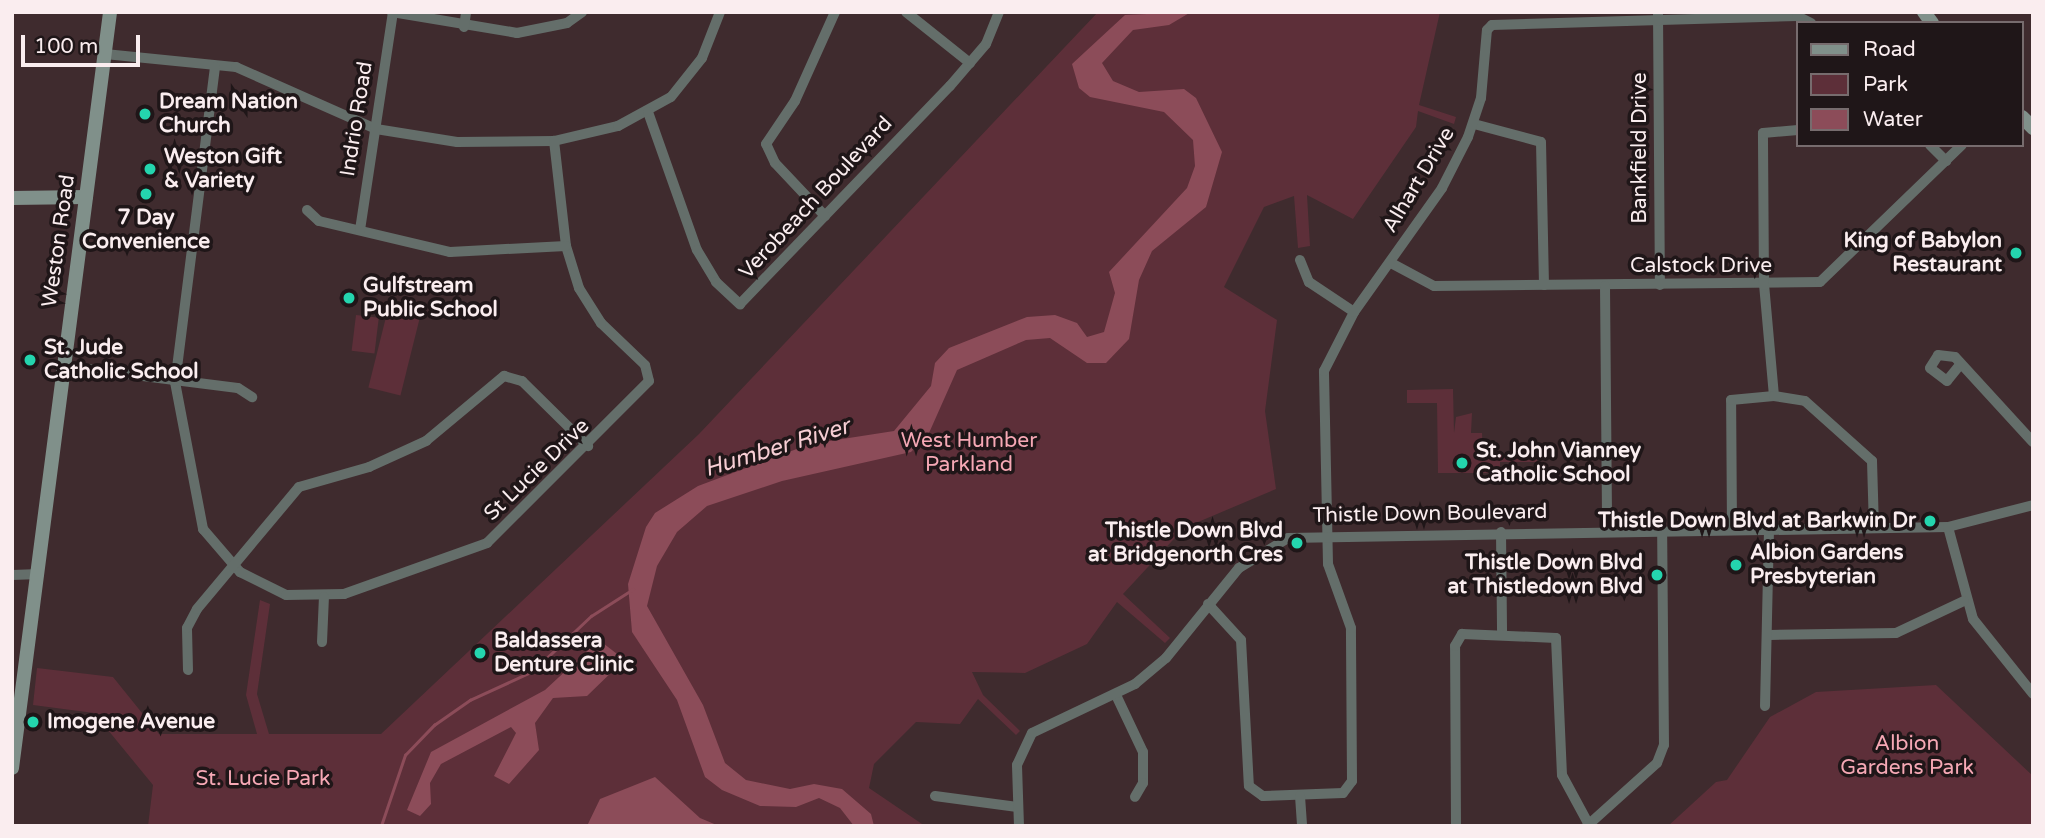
<!DOCTYPE html>
<style>
body{margin:0}
#map{position:relative;width:2045px;height:838px;overflow:hidden;background:#3f2b2e;font-family:"Varela Round",sans-serif}
div>[style]{position:absolute}
[style*='--x']{left:calc(var(--x)*1px);top:calc(var(--y)*1px);width:calc(var(--w)*1px);rotate:calc(var(--a)*1deg)}
.green>*{inset:0;background:#5d2f39;transform-origin:0 0}
.water>*{inset:0;background:#8c4c59}
.stream>*{height:2.5px;margin:-1.25px;padding:0 1.25px;transform-origin:1.25px;border-radius:1.25px;background:#8c4c59}
.street>*{height:10px;margin:-5px;padding:0 5px;transform-origin:5px;border-radius:5px;background:#646e6a}
.secondary>*{height:14px;margin:-7px;padding:0 7px;transform-origin:7px;border-radius:7px;background:#80908a}
.dots>*{width:19px;height:19px;translate:-50% -50%;box-sizing:border-box;border:4px solid #1f1618;border-radius:50%}
span{translate:-50% -50%;white-space:nowrap;text-align:center;line-height:1.15;-webkit-text-stroke:7px #1f1618;paint-order:stroke}
.poi-label{font-size:21px;color:#faedef;font-weight:700}
.left{translate:0 -50%;text-align:left}
.right{translate:-100% -50%;text-align:right}
.street-label{font-size:21px;color:#faedef}
.park-label{font-size:21px;color:#f6a8b5}
.water-label{font-size:23px;color:#f7ced4;font-style:italic}
.frame{position:absolute;inset:0;border:14px solid #faedef;pointer-events:none}
.legend{position:absolute;left:1796px;top:21px;width:228px;height:126px;box-sizing:border-box;background:#1f1618;border:2px solid #776c6e;margin:0;padding:9px 12px;list-style:none;font-size:21px;color:#faedef}
.legend li{display:flex;align-items:center;gap:14px;height:35px}
.legend b{width:35px;border:2px solid #776c6e}
.scale{position:absolute;left:21px;top:35px;width:119px;height:32px;box-sizing:border-box;border:4px solid #faedef;border-top:0;padding-left:9px;font-size:21px;line-height:24px;white-space:nowrap;color:#faedef;-webkit-text-stroke:5px #1f1618;paint-order:stroke}
</style>
<div id="map">
<div class="green">
<div style="clip-path:polygon(1098px 12px,1440px 12px,1419px 105px,1456px 117px,1454px 124px,1418px 111px,1416px 127px,1353px 219px,1307px 195px,1310px 246px,1298px 248px,1294px 196px,1264px 207px,1224px 287px,1277px 320px,1265px 411px,1276px 489px,1184px 528px,1123px 594px,1170px 638px,1165px 643px,1117px 602px,1087px 644px,1025px 673px,972px 672px,983px 695px,1020px 731px,1016px 735px,978px 699px,960px 724px,916px 722px,874px 764px,869px 788px,925px 826px,148px 826px,153px 785px,94px 713px,33px 705px,37px 668px,113px 677px,159px 734px,257px 734px,246px 695px,260px 600px,270px 604px,257px 694px,269px 734px,381px 734px,699px 434px)"></div>
<div style="left:388px;top:309px;width:33px;height:81px;rotate:14deg"></div>
<div style="left:356px;top:315px;width:23px;height:36px;rotate:7deg"></div>
<div style="clip-path:polygon(1453px 389px,1454px 433px,1456px 417px,1472px 413px,1471px 433px,1482px 433px,1483px 455px,1537px 455px,1537px 462px,1500px 462px,1500px 473px,1438px 473px,1437px 403px,1407px 403px,1407px 390px)"></div>
<div style="clip-path:polygon(1936px 685px,2033px 776px,2033px 826px,1668px 826px,1716px 782px,1727px 780px,1770px 717px,1816px 692px)"></div>
</div>
<div class="water">
<div style="clip-path:polygon(1191px 12px,1169px 25px,1133px 30px,1102px 63px,1113px 81px,1139px 92px,1184px 89px,1196px 98px,1222px 152px,1206px 207px,1152px 251px,1139px 280px,1129px 339px,1106px 363px,1087px 363px,1050px 338px,1026px 340px,957px 370px,929px 433px,911px 452px,782px 481px,707px 506px,677px 532px,657px 566px,647px 606px,703px 705px,725px 763px,746px 780px,790px 789px,814px 784px,842px 789px,871px 814px,874px 826px,854px 826px,840px 808px,819px 798px,796px 807px,760px 806px,722px 790px,705px 777px,677px 700px,632px 632px,628px 584px,646px 527px,655px 513px,698px 486px,810px 444px,894px 431px,931px 386px,935px 363px,949px 348px,1027px 317px,1055px 315px,1077px 323px,1087px 337px,1104px 332px,1115px 293px,1109px 272px,1187px 188px,1195px 166px,1193px 140px,1164px 112px,1090px 97px,1079px 88px,1072px 64px,1125px 15px)"></div>
<div style="clip-path:polygon(599px 640px,621px 657px,619px 665px,587px 696px,553px 698px,535px 723px,539px 750px,509px 784px,494px 776px,516px 733px,511px 727px,441px 764px,430px 783px,431px 804px,420px 816px,407px 810px,431px 752px,545px 690px)"></div>
<div style="clip-path:polygon(655px 777px,700px 818px,719px 826px,587px 826px,600px 799px)"></div>
</div>
<div class="stream">
<div style="--x:381;--y:826;--w:75;--a:-71.3"></div>
<div style="--x:405;--y:755;--w:42;--a:-46"></div>
<div style="--x:434;--y:725;--w:44;--a:-34.8"></div>
<div style="--x:470;--y:700;--w:69;--a:-24.7"></div>
<div style="--x:533;--y:671;--w:80;--a:-43.5"></div>
<div style="--x:591;--y:616;--w:50;--a:-32.7"></div>
</div>
<div class="street">
<div style="--x:392;--y:12;--w:127;--a:9.5"></div>
<div style="--x:517;--y:33;--w:51;--a:-11.3"></div>
<div style="--x:567;--y:23;--w:19;--a:-36"></div>
<div style="--x:906;--y:12;--w:82;--a:38.6"></div>
<div style="--x:1658;--y:12;--w:273;--a:89.6"></div>
<div style="--x:464;--y:27;--w:15;--a:-82"></div>
<div style="--x:105;--y:54;--w:132;--a:5.7"></div>
<div style="--x:236;--y:67;--w:153;--a:23.9"></div>
<div style="--x:376;--y:129;--w:82;--a:9.1"></div>
<div style="--x:457;--y:142;--w:97;--a:-0.6"></div>
<div style="--x:554;--y:141;--w:66;--a:-13.2"></div>
<div style="--x:618;--y:126;--w:60;--a:-28.7"></div>
<div style="--x:671;--y:97;--w:50;--a:-51.5"></div>
<div style="--x:702;--y:58;--w:49;--a:-68.6"></div>
<div style="--x:215;--y:67;--w:318;--a:97.2"></div>
<div style="--x:175;--y:382;--w:150;--a:79.2"></div>
<div style="--x:203;--y:529;--w:57;--a:49.3"></div>
<div style="--x:240;--y:572;--w:51;--a:26.6"></div>
<div style="--x:286;--y:595;--w:58;--a:-1"></div>
<div style="--x:344;--y:594;--w:152;--a:-19.6"></div>
<div style="--x:487;--y:543;--w:229;--a:-45"></div>
<div style="--x:649;--y:381;--w:16;--a:-104"></div>
<div style="--x:645;--y:365;--w:61;--a:-136.3"></div>
<div style="--x:601;--y:323;--w:41;--a:-122.2"></div>
<div style="--x:579;--y:288;--w:44;--a:-107.2"></div>
<div style="--x:566;--y:246;--w:106;--a:-96.5"></div>
<div style="--x:648;--y:112;--w:146;--a:70.5"></div>
<div style="--x:697;--y:250;--w:37;--a:59"></div>
<div style="--x:716;--y:282;--w:33;--a:43"></div>
<div style="--x:740;--y:304;--w:303;--a:-46.1"></div>
<div style="--x:950;--y:86;--w:55;--a:-49.4"></div>
<div style="--x:986;--y:44;--w:35;--a:-68"></div>
<div style="--x:1474;--y:124;--w:69;--a:15"></div>
<div style="--x:1541;--y:142;--w:143;--a:88.8"></div>
<div style="--x:1930;--y:145;--w:23;--a:45"></div>
<div style="--x:307;--y:210;--w:16;--a:43"></div>
<div style="--x:319;--y:221;--w:135;--a:13.3"></div>
<div style="--x:450;--y:252;--w:116;--a:-3"></div>
<div style="--x:825;--y:216;--w:73;--a:-133.3"></div>
<div style="--x:775;--y:163;--w:21;--a:-115"></div>
<div style="--x:766;--y:144;--w:52;--a:-56"></div>
<div style="--x:795;--y:101;--w:98;--a:-65.8"></div>
<div style="--x:360;--y:230;--w:219;--a:-81.4"></div>
<div style="--x:1300;--y:260;--w:24;--a:68"></div>
<div style="--x:1309;--y:282;--w:54;--a:33.7"></div>
<div style="--x:1391;--y:263;--w:49;--a:28.1"></div>
<div style="--x:1434;--y:286;--w:386;--a:-0.6"></div>
<div style="--x:1820;--y:282;--w:197;--a:-44"></div>
<div style="--x:1605;--y:286;--w:243;--a:89.5"></div>
<div style="--x:64;--y:366;--w:175;--a:7.2"></div>
<div style="--x:238;--y:388;--w:17;--a:33"></div>
<div style="--x:1959;--y:366;--w:19;--a:129"></div>
<div style="--x:1947;--y:381;--w:21;--a:-143"></div>
<div style="--x:1930;--y:368;--w:15;--a:-58"></div>
<div style="--x:1938;--y:355;--w:17;--a:7"></div>
<div style="--x:1955;--y:357;--w:115;--a:47.5"></div>
<div style="--x:1774;--y:396;--w:111;--a:-95.1"></div>
<div style="--x:1764;--y:285;--w:152;--a:-90.4"></div>
<div style="--x:1763;--y:133;--w:35;--a:-5"></div>
<div style="--x:1948;--y:527;--w:95;--a:74.8"></div>
<div style="--x:1973;--y:619;--w:96;--a:51.3"></div>
<div style="--x:1732;--y:529;--w:129;--a:-90.4"></div>
<div style="--x:1731;--y:400;--w:43;--a:-5.3"></div>
<div style="--x:1774;--y:396;--w:31;--a:9"></div>
<div style="--x:1805;--y:401;--w:90;--a:41.8"></div>
<div style="--x:1872;--y:461;--w:67;--a:88.3"></div>
<div style="--x:1501;--y:532;--w:103;--a:89.4"></div>
<div style="--x:12;--y:575;--w:27;--a:-2"></div>
<div style="--x:1208;--y:604;--w:49;--a:47.5"></div>
<div style="--x:1241;--y:640;--w:146;--a:86.9"></div>
<div style="--x:1249;--y:786;--w:17;--a:36"></div>
<div style="--x:1263;--y:796;--w:80;--a:-2.1"></div>
<div style="--x:1343;--y:793;--w:15;--a:-53"></div>
<div style="--x:1352;--y:781;--w:153;--a:-90.4"></div>
<div style="--x:1351;--y:628;--w:68;--a:-109.8"></div>
<div style="--x:1328;--y:564;--w:193;--a:-91.2"></div>
<div style="--x:1324;--y:371;--w:66;--a:-63"></div>
<div style="--x:1354;--y:312;--w:152;--a:-54.6"></div>
<div style="--x:1442;--y:188;--w:57;--a:-63"></div>
<div style="--x:1468;--y:137;--w:41;--a:-71.6"></div>
<div style="--x:1481;--y:98;--w:68;--a:-85"></div>
<div style="--x:1487;--y:30;--w:7;--a:-45"></div>
<div style="--x:1492;--y:25;--w:305;--a:-1.7"></div>
<div style="--x:1797;--y:16;--w:16;--a:27"></div>
<div style="--x:1770;--y:635;--w:126;--a:-0.9"></div>
<div style="--x:1896;--y:633;--w:75;--a:-25.2"></div>
<div style="--x:322;--y:642;--w:45;--a:-87.5"></div>
<div style="--x:188;--y:670;--w:42;--a:-91.4"></div>
<div style="--x:187;--y:628;--w:21;--a:-62"></div>
<div style="--x:197;--y:609;--w:159;--a:-50.1"></div>
<div style="--x:299;--y:487;--w:73;--a:-15.9"></div>
<div style="--x:369;--y:467;--w:63;--a:-24.5"></div>
<div style="--x:426;--y:441;--w:102;--a:-39.8"></div>
<div style="--x:504;--y:376;--w:19;--a:16"></div>
<div style="--x:522;--y:381;--w:93;--a:44.6"></div>
<div style="--x:1116;--y:695;--w:63;--a:64.7"></div>
<div style="--x:1143;--y:752;--w:31;--a:90"></div>
<div style="--x:1143;--y:783;--w:16;--a:120"></div>
<div style="--x:1765;--y:706;--w:177;--a:-88.7"></div>
<div style="--x:935;--y:796;--w:83;--a:7.6"></div>
<div style="--x:1300;--y:796;--w:30;--a:86"></div>
<div style="--x:1019;--y:826;--w:61;--a:-91.9"></div>
<div style="--x:1017;--y:765;--w:35;--a:-65"></div>
<div style="--x:1032;--y:733;--w:114;--a:-25.4"></div>
<div style="--x:1135;--y:684;--w:40;--a:-40"></div>
<div style="--x:1166;--y:658;--w:116;--a:-51"></div>
<div style="--x:1239;--y:568;--w:57;--a:-31.5"></div>
<div style="--x:1288;--y:538;--w:660;--a:-0.95"></div>
<div style="--x:1948;--y:527;--w:88;--a:-14.5"></div>
<div style="--x:1456;--y:826;--w:180;--a:-90.3"></div>
<div style="--x:1455;--y:646;--w:14;--a:-60"></div>
<div style="--x:1462;--y:634;--w:94;--a:2.4"></div>
<div style="--x:1556;--y:638;--w:137;--a:87.5"></div>
<div style="--x:1562;--y:775;--w:57;--a:61.6"></div>
<div style="--x:1587;--y:826;--w:94;--a:-42"></div>
<div style="--x:1657;--y:763;--w:19;--a:-69"></div>
<div style="--x:1664;--y:745;--w:214;--a:-90.5"></div>
</div>
<div class="secondary">
<div style="--x:1924;--y:12;--w:14;--a:54"></div>
<div style="--x:2022;--y:117;--w:16;--a:45"></div>
<div style="--x:12;--y:198;--w:74;--a:-0.8"></div>
<div style="--x:12;--y:768;--w:762;--a:-82.61"></div>
</div>
<div class="dots">
<div style="left:145px;top:114px;background:#24d5ae"></div>
<div style="left:150px;top:169px;background:#24d5ae"></div>
<div style="left:146px;top:194px;background:#24d5ae"></div>
<div style="left:2016px;top:253px;background:#24d5ae"></div>
<div style="left:349px;top:298px;background:#24d5ae"></div>
<div style="left:30px;top:360px;background:#24d5ae"></div>
<div style="left:1462px;top:463px;background:#24d5ae"></div>
<div style="left:1930px;top:521px;background:#24d5ae"></div>
<div style="left:1297px;top:543px;background:#24d5ae"></div>
<div style="left:1736px;top:565px;background:#24d5ae"></div>
<div style="left:1657px;top:575px;background:#24d5ae"></div>
<div style="left:480px;top:653px;background:#24d5ae"></div>
<div style="left:33px;top:722px;background:#24d5ae"></div>
</div>
<div class="poi-label">
<span class="left" style="left:159px;top:114px">Dream Nation<br>Church</span>
<span class="left" style="left:164px;top:169px">Weston Gift<br>&amp; Variety</span>
<span style="left:146px;top:230px">7 Day<br>Convenience</span>
<span class="right" style="left:2002px;top:253px">King of Babylon<br>Restaurant</span>
<span class="left" style="left:363px;top:298px">Gulfstream<br>Public School</span>
<span class="left" style="left:44px;top:360px">St. Jude<br>Catholic School</span>
<span class="left" style="left:1476px;top:463px">St. John Vianney<br>Catholic School</span>
<span class="right" style="left:1916px;top:521px">Thistle Down Blvd at Barkwin Dr</span>
<span class="right" style="left:1283px;top:543px">Thistle Down Blvd<br>at Bridgenorth Cres</span>
<span class="left" style="left:1750px;top:565px">Albion Gardens<br>Presbyterian</span>
<span class="right" style="left:1643px;top:575px">Thistle Down Blvd<br>at Thistledown Blvd</span>
<span class="left" style="left:494px;top:653px">Baldassera<br>Denture Clinic</span>
<span class="left" style="left:47px;top:722px">Imogene Avenue</span>
</div>
<div class="street-label">
<span style="left:357px;top:119px;rotate:-81deg">Indrio Road</span>
<span style="left:1640px;top:148px;rotate:-90deg">Bankfield Drive</span>
<span style="left:1419px;top:180px;rotate:-59deg">Alhart Drive</span>
<span style="left:816px;top:198px;rotate:-47deg">Verobeach Boulevard</span>
<span style="left:59px;top:241px;rotate:-82deg">Weston Road</span>
<span style="left:1701px;top:266px">Calstock Drive</span>
<span style="left:537px;top:470px;rotate:-44deg">St Lucie Drive</span>
<span style="left:1430px;top:514px;rotate:-1deg">Thistle Down Boulevard</span>
</div>
<div class="park-label">
<span style="left:969px;top:453px">West Humber<br>Parkland</span>
<span style="left:1907px;top:756px">Albion<br>Gardens Park</span>
<span style="left:263px;top:779px">St. Lucie Park</span>
</div>
<div class="water-label">
<span style="left:777px;top:448px;rotate:-17deg">Humber River</span>
</div>
<div class="frame"></div>
<ul class="legend">
<li><b style="height:9px;background:#80908a"></b>Road</li>
<li><b style="height:19px;background:#5d2f39"></b>Park</li>
<li><b style="height:19px;background:#8c4c59"></b>Water</li>
</ul>
<div class="scale">100 m</div>
</div>
